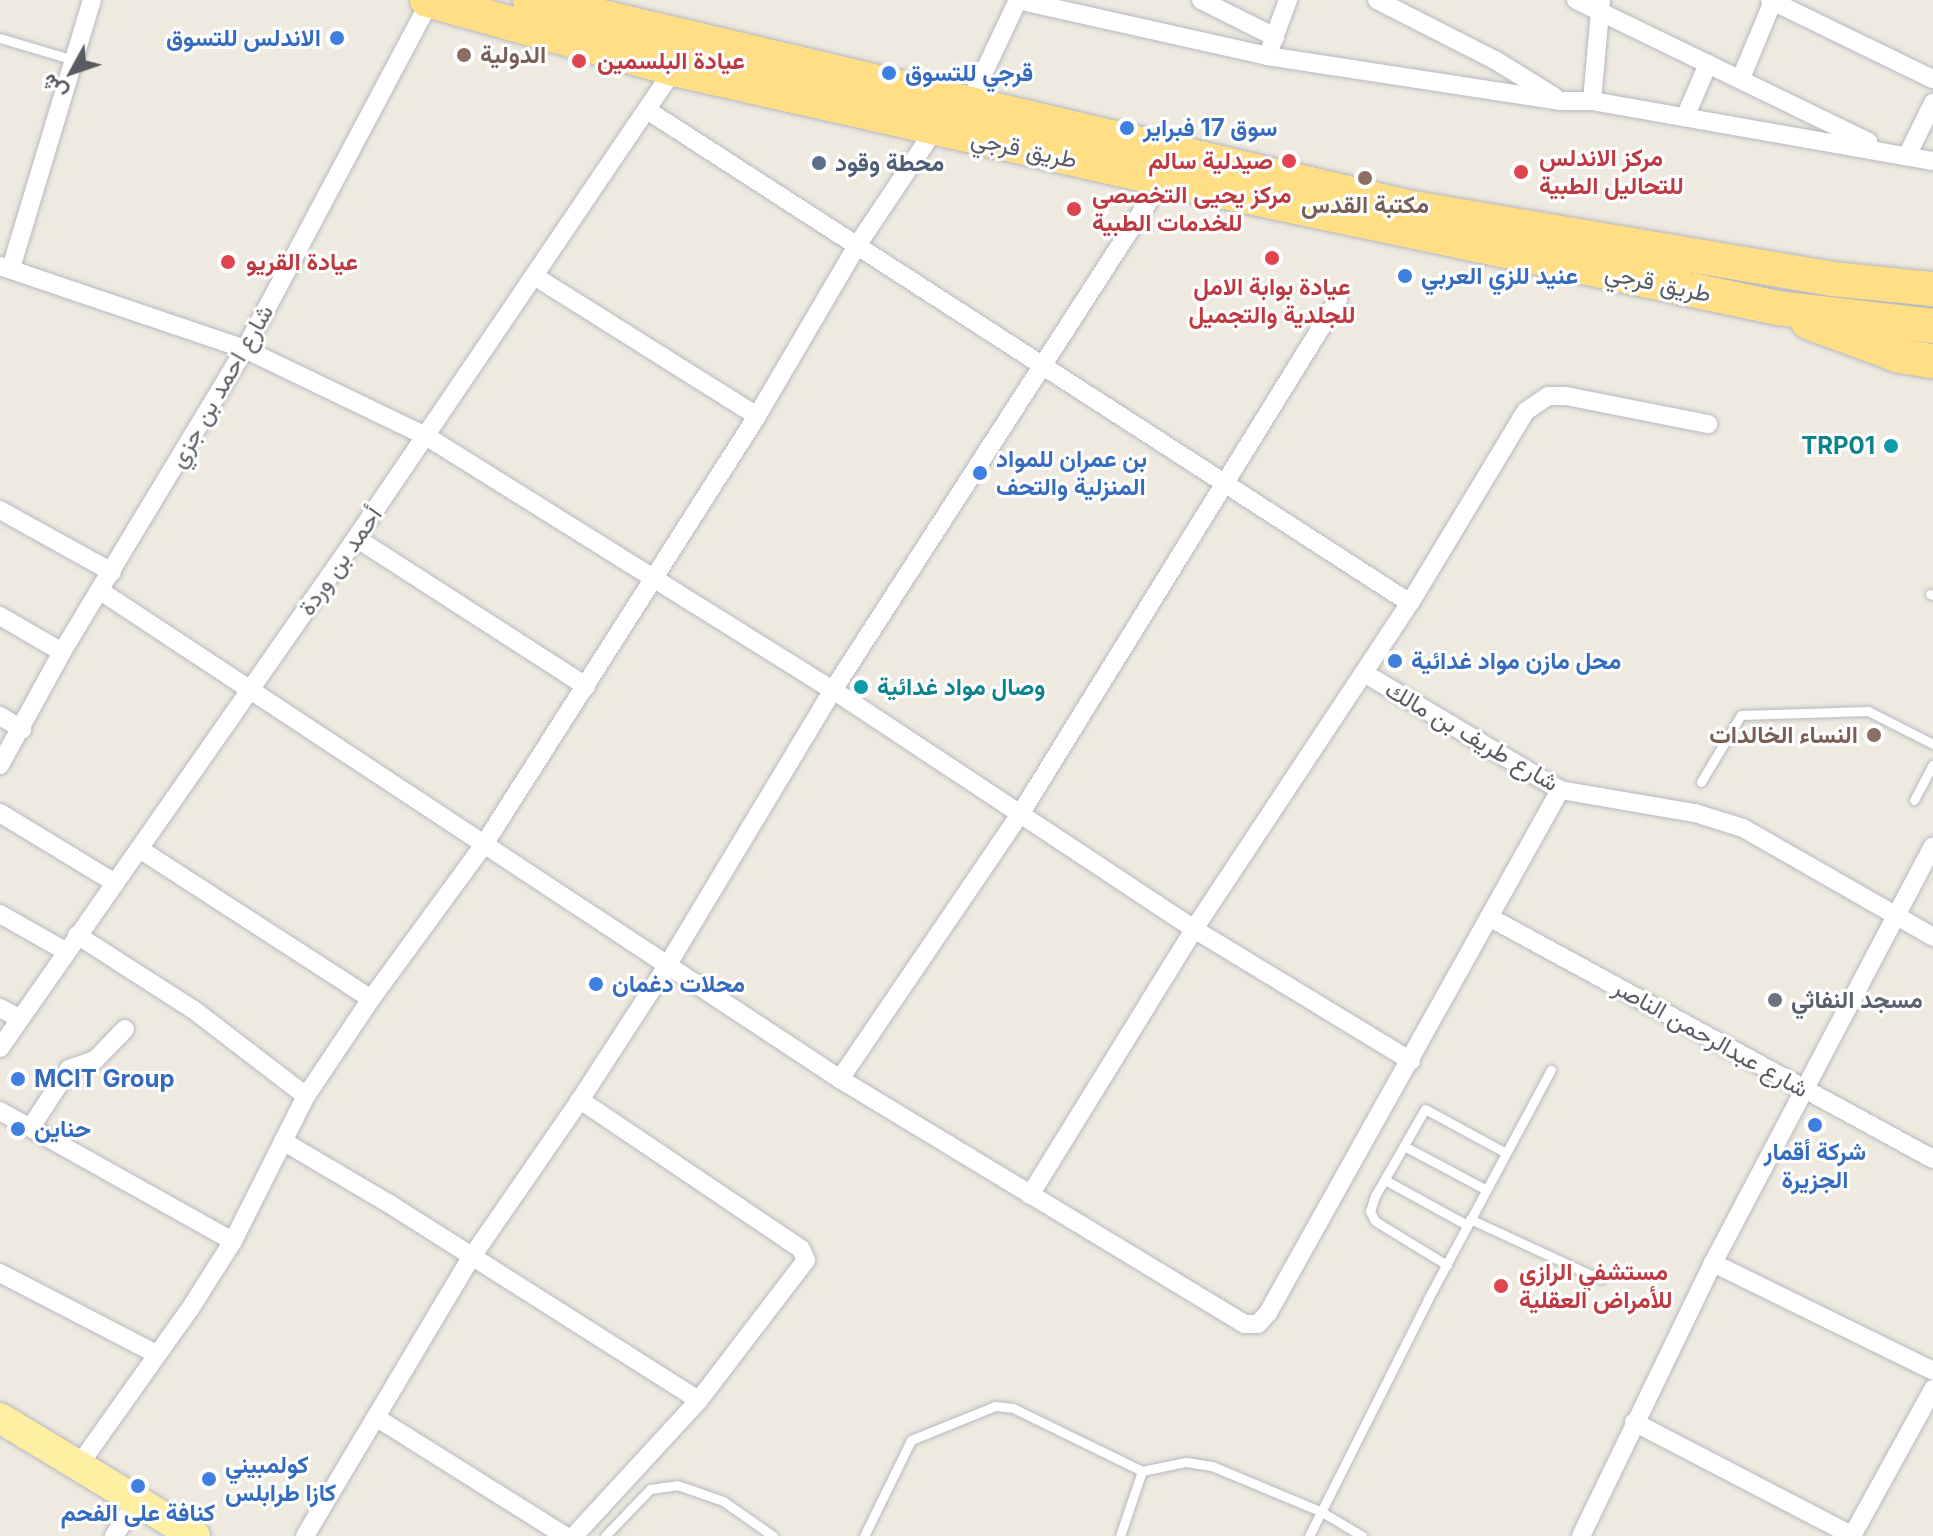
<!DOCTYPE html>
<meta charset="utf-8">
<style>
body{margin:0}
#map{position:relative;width:1933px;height:1536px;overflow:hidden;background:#eeeae0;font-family:Inter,Vazirmatn,sans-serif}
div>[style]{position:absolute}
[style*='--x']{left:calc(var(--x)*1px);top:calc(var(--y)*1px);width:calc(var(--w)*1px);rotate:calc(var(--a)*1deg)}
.roads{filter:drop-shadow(0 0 2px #b6b9be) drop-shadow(0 0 2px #b6b9be)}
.lane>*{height:9px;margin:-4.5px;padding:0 4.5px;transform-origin:4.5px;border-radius:4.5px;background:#fff}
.street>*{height:18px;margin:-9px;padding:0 9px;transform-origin:9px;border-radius:9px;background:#fff}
.primary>*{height:30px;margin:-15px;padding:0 15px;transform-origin:15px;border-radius:15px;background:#ffefa3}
.highway>*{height:34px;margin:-17px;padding:0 17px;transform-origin:17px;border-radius:17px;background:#ffde85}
.dots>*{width:22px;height:22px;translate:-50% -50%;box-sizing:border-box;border:4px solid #fff;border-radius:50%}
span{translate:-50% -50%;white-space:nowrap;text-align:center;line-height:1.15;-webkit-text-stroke:6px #fff;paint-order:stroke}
.shop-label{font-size:24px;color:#366cbe;font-weight:700}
.right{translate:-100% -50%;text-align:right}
.left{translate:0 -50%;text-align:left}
.education-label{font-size:24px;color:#785e54;font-weight:700}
.health-label{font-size:24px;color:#be3a42;font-weight:700}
.street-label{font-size:24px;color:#595d63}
.service-label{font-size:24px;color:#4e5e75;font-weight:700}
.culture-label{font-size:24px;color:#0d838f;font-weight:700}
.worship-label{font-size:24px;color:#5b616d;font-weight:700}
.north{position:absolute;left:32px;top:32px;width:80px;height:80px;-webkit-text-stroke:6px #fff;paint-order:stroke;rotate:230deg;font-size:22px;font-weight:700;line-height:32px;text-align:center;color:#595d63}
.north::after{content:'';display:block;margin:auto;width:28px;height:36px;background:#595d63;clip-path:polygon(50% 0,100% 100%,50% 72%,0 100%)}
</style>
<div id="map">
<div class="roads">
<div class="lane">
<div style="--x:0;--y:38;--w:77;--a:16.6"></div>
<div style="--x:1930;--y:594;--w:3;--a:18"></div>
<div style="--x:1701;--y:782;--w:78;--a:-59.2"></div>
<div style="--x:1741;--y:715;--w:127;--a:-1.8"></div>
<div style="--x:1868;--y:711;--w:73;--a:26.9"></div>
<div style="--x:1914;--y:800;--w:40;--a:-62"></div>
<div style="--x:1404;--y:1146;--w:92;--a:28"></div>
<div style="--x:1385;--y:1180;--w:94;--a:28.8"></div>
<div style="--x:1470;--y:1219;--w:143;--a:24.8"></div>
<div style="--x:1447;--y:1265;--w:84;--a:-148.6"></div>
<div style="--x:1375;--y:1221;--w:11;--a:-117"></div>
<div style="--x:1370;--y:1211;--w:16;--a:-72"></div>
<div style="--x:1375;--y:1196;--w:100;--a:-60.1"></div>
<div style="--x:1425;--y:1109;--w:92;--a:28.5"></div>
<div style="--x:605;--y:1536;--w:65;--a:-46.2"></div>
<div style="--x:650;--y:1489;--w:27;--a:-8"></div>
<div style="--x:677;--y:1485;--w:49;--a:19.2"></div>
<div style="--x:723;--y:1501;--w:61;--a:35"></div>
<div style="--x:864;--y:1536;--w:107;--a:-63.9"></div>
<div style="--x:911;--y:1440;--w:91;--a:-22"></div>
<div style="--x:995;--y:1406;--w:18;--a:6"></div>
<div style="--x:1013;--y:1408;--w:144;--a:26"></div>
<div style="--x:1142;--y:1471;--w:45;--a:-11.6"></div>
<div style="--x:1186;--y:1462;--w:26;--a:9"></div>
<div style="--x:1212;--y:1466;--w:119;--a:22.7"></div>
<div style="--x:1322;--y:1512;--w:47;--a:31"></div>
<div style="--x:1120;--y:1536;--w:69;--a:-71.3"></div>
<div style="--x:1309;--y:1536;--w:265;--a:-63.3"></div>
<div style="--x:1428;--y:1299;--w:260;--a:-61.8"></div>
</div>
<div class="street">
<div style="--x:1017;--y:0;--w:256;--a:12.6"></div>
<div style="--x:1267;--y:56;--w:296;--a:8.7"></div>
<div style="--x:1560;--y:101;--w:32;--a:0"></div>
<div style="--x:1592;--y:101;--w:346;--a:10"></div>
<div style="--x:1201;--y:0;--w:83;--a:26.6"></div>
<div style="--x:1377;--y:0;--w:132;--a:27"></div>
<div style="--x:1495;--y:60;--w:70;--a:31.7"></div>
<div style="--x:1576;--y:0;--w:325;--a:25.9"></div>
<div style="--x:1770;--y:0;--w:181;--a:25.9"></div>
<div style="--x:1271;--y:46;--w:49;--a:-69.7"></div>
<div style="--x:1741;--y:78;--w:83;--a:-67.4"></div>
<div style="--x:1592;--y:101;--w:101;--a:-84.9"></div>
<div style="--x:969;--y:104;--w:115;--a:-64.8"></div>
<div style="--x:647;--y:110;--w:908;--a:32.87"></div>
<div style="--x:1410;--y:603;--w:224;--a:-58.9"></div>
<div style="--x:1526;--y:411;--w:27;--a:-34"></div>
<div style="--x:1548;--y:396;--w:18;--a:0"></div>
<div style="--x:1566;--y:396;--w:145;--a:11.2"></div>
<div style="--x:1685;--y:117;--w:58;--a:-66.5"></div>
<div style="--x:1908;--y:154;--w:57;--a:-63.9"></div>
<div style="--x:0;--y:266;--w:259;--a:18.7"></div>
<div style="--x:245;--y:349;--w:201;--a:25.7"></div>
<div style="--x:426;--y:436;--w:480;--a:32"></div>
<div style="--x:833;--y:690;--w:433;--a:33.5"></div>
<div style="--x:1194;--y:929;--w:254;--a:31.3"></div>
<div style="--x:11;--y:268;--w:280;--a:-73.2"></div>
<div style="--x:534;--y:276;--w:263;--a:32.1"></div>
<div style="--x:0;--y:510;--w:128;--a:29"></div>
<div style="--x:356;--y:538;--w:274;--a:32.8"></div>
<div style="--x:102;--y:592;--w:884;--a:33.42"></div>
<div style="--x:840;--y:1079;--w:472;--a:31.2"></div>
<div style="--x:1244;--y:1324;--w:14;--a:0"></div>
<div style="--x:1258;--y:1324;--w:15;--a:-48"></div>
<div style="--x:1268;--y:1313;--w:599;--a:-60.82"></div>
<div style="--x:0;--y:616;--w:72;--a:30.1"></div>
<div style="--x:1364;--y:673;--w:228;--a:30.8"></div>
<div style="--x:1560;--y:790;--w:137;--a:9.7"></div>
<div style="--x:1695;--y:813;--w:50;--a:17.4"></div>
<div style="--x:1743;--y:828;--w:219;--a:29.8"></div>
<div style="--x:0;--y:716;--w:26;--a:31"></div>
<div style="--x:0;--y:765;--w:129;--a:-61.2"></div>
<div style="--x:62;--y:652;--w:354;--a:-58.9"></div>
<div style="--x:245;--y:349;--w:394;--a:-62"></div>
<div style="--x:0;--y:813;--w:135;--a:31.3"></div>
<div style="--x:141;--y:850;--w:274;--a:32.9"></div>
<div style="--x:0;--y:914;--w:77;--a:29.6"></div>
<div style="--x:1489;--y:917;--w:506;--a:28.59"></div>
<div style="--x:77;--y:935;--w:139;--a:32.7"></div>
<div style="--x:194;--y:1010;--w:141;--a:37.5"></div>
<div style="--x:0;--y:1008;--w:21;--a:28"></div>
<div style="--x:0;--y:1048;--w:622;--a:-55.08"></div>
<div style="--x:356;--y:538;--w:567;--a:-55.86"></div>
<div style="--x:840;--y:1079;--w:318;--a:-55.8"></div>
<div style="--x:1019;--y:816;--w:607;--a:-58.27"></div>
<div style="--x:0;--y:1111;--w:267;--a:29.2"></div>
<div style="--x:31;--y:1127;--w:69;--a:-56.8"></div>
<div style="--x:69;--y:1069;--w:28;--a:-19"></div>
<div style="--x:95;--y:1060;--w:43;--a:-45.9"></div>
<div style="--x:283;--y:1141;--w:122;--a:30.6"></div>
<div style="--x:388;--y:1203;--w:368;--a:32.4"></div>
<div style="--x:1030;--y:1195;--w:312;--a:-58.3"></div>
<div style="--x:1194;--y:929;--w:391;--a:-56.5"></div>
<div style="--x:1713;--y:1263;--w:245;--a:26.1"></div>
<div style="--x:0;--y:1273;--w:176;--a:27.4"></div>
<div style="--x:377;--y:1418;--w:222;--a:32.1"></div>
<div style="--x:1634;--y:1422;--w:247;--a:27.5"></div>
<div style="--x:79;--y:1465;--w:191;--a:-54.6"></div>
<div style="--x:190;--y:1309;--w:80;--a:-57.7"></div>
<div style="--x:233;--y:1241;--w:162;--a:-63.3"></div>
<div style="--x:306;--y:1096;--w:117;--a:-56.2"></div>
<div style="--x:371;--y:999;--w:190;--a:-53.8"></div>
<div style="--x:483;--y:846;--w:510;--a:-57.49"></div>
<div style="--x:757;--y:416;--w:196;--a:-59.6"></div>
<div style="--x:856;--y:247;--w:142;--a:-56.2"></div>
<div style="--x:114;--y:1536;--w:27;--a:-57"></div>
<div style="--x:305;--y:1536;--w:324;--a:-59.2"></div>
<div style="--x:471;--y:1258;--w:192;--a:-55.4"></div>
<div style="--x:580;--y:1100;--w:160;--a:-57"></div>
<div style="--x:667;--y:966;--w:322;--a:-59"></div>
<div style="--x:833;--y:690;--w:608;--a:-57.15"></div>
<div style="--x:574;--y:1536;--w:185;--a:-47.4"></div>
<div style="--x:699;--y:1400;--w:176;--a:-52.6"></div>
<div style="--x:806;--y:1260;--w:12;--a:-114"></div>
<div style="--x:801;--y:1249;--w:267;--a:-146"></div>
<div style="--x:1581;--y:1536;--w:303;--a:-64.2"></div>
<div style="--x:1713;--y:1263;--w:471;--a:-62.2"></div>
<div style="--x:1852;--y:1536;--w:168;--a:-61.1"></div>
</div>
<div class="primary">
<div style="--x:0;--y:1418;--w:228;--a:31.2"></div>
</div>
<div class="highway">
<div style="--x:427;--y:0;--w:256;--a:15.6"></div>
<div style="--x:674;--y:69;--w:501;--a:12.68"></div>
<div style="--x:1163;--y:179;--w:628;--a:11.85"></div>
<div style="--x:1778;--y:308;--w:156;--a:6.6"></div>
<div style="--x:530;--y:0;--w:901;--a:13.28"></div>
<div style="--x:1407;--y:207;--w:431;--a:9.6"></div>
<div style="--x:1832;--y:279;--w:101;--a:5.7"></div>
<div style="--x:1808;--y:322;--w:98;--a:20.3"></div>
<div style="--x:1900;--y:356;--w:33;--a:9"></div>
</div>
</div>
<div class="dots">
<div style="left:337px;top:38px;background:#3f7fe0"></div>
<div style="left:464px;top:55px;background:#8d6e63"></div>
<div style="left:579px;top:61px;background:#e0444e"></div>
<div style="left:889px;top:73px;background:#3f7fe0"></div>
<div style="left:1127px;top:128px;background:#3f7fe0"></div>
<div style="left:1289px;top:161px;background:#e0444e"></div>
<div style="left:819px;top:163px;background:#5c6f8a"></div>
<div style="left:1521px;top:172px;background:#e0444e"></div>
<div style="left:1365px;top:178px;background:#8d6e63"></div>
<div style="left:1074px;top:209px;background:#e0444e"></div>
<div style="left:1272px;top:258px;background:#e0444e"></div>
<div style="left:228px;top:262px;background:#e0444e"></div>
<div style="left:1405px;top:276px;background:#3f7fe0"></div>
<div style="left:1891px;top:446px;background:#0f9aa8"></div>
<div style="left:980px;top:473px;background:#3f7fe0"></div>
<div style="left:1395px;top:661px;background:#3f7fe0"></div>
<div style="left:861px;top:687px;background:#0f9aa8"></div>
<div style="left:1874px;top:735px;background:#8d6e63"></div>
<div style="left:596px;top:984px;background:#3f7fe0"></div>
<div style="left:1775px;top:1000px;background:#6b7280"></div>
<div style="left:18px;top:1079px;background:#3f7fe0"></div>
<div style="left:1815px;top:1125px;background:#3f7fe0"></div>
<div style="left:18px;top:1129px;background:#3f7fe0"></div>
<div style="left:1501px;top:1286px;background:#e0444e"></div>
<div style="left:209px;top:1479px;background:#3f7fe0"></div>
<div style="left:138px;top:1486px;background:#3f7fe0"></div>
</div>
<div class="shop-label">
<span class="right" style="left:321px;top:38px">الاندلس للتسوق</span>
<span class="left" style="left:905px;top:73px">قرجي للتسوق</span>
<span class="left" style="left:1143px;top:128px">سوق 17 فبراير</span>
<span class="left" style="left:1421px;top:276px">عنيد للزي العربي</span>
<span class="left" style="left:996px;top:473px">بن عمران للمواد<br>المنزلية والتحف</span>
<span class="left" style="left:1411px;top:661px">محل مازن مواد غدائية</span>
<span class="left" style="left:612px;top:984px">محلات دغمان</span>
<span class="left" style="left:34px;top:1079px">MCIT Group</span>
<span class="left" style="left:34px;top:1129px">حناين</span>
<span style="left:1815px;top:1166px">شركة أقمار<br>الجزيرة</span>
<span class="left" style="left:225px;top:1479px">كولمبيني<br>كازا طرابلس</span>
<span style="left:138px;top:1513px">كنافة على الفحم</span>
</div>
<div class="education-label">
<span class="left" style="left:480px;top:55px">الدولية</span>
<span style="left:1365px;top:205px">مكتبة القدس</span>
<span class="right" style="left:1858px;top:735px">النساء الخالدات</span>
</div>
<div class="health-label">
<span class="left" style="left:597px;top:61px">عيادة البلسمين</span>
<span class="left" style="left:1539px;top:172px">مركز الاندلس<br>للتحاليل الطبية</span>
<span class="right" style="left:1273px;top:161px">صيدلية سالم</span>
<span class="left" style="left:1092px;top:209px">مركز يحيى التخصصي<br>للخدمات الطبية</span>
<span class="left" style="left:246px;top:262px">عيادة القريو</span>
<span style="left:1272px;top:301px">عيادة بوابة الامل<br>للجلدية والتجميل</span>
<span class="left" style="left:1519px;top:1286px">مستشفي الرازي<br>للأمراض العقلية</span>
</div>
<div class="street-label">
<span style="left:1024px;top:149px;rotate:12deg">طريق قرجي</span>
<span style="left:1658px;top:283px;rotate:12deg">طريق قرجي</span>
<span style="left:221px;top:386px;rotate:-60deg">شارع احمد بن جزي</span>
<span style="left:340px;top:561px;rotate:-55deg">أحمد بن وردة</span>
<span style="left:1472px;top:736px;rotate:30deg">شارع طريف بن مالك</span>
<span style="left:1711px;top:1038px;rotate:29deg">شارع عبدالرحمن الناصر</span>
</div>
<div class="service-label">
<span class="left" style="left:835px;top:163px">محطة وقود</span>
</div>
<div class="culture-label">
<span class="right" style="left:1875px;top:446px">TRP01</span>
<span class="left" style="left:877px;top:687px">وصال مواد غدائية</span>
</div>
<div class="worship-label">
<span class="left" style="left:1791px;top:1000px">مسجد النفاثي</span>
</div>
<div class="north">ش</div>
</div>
